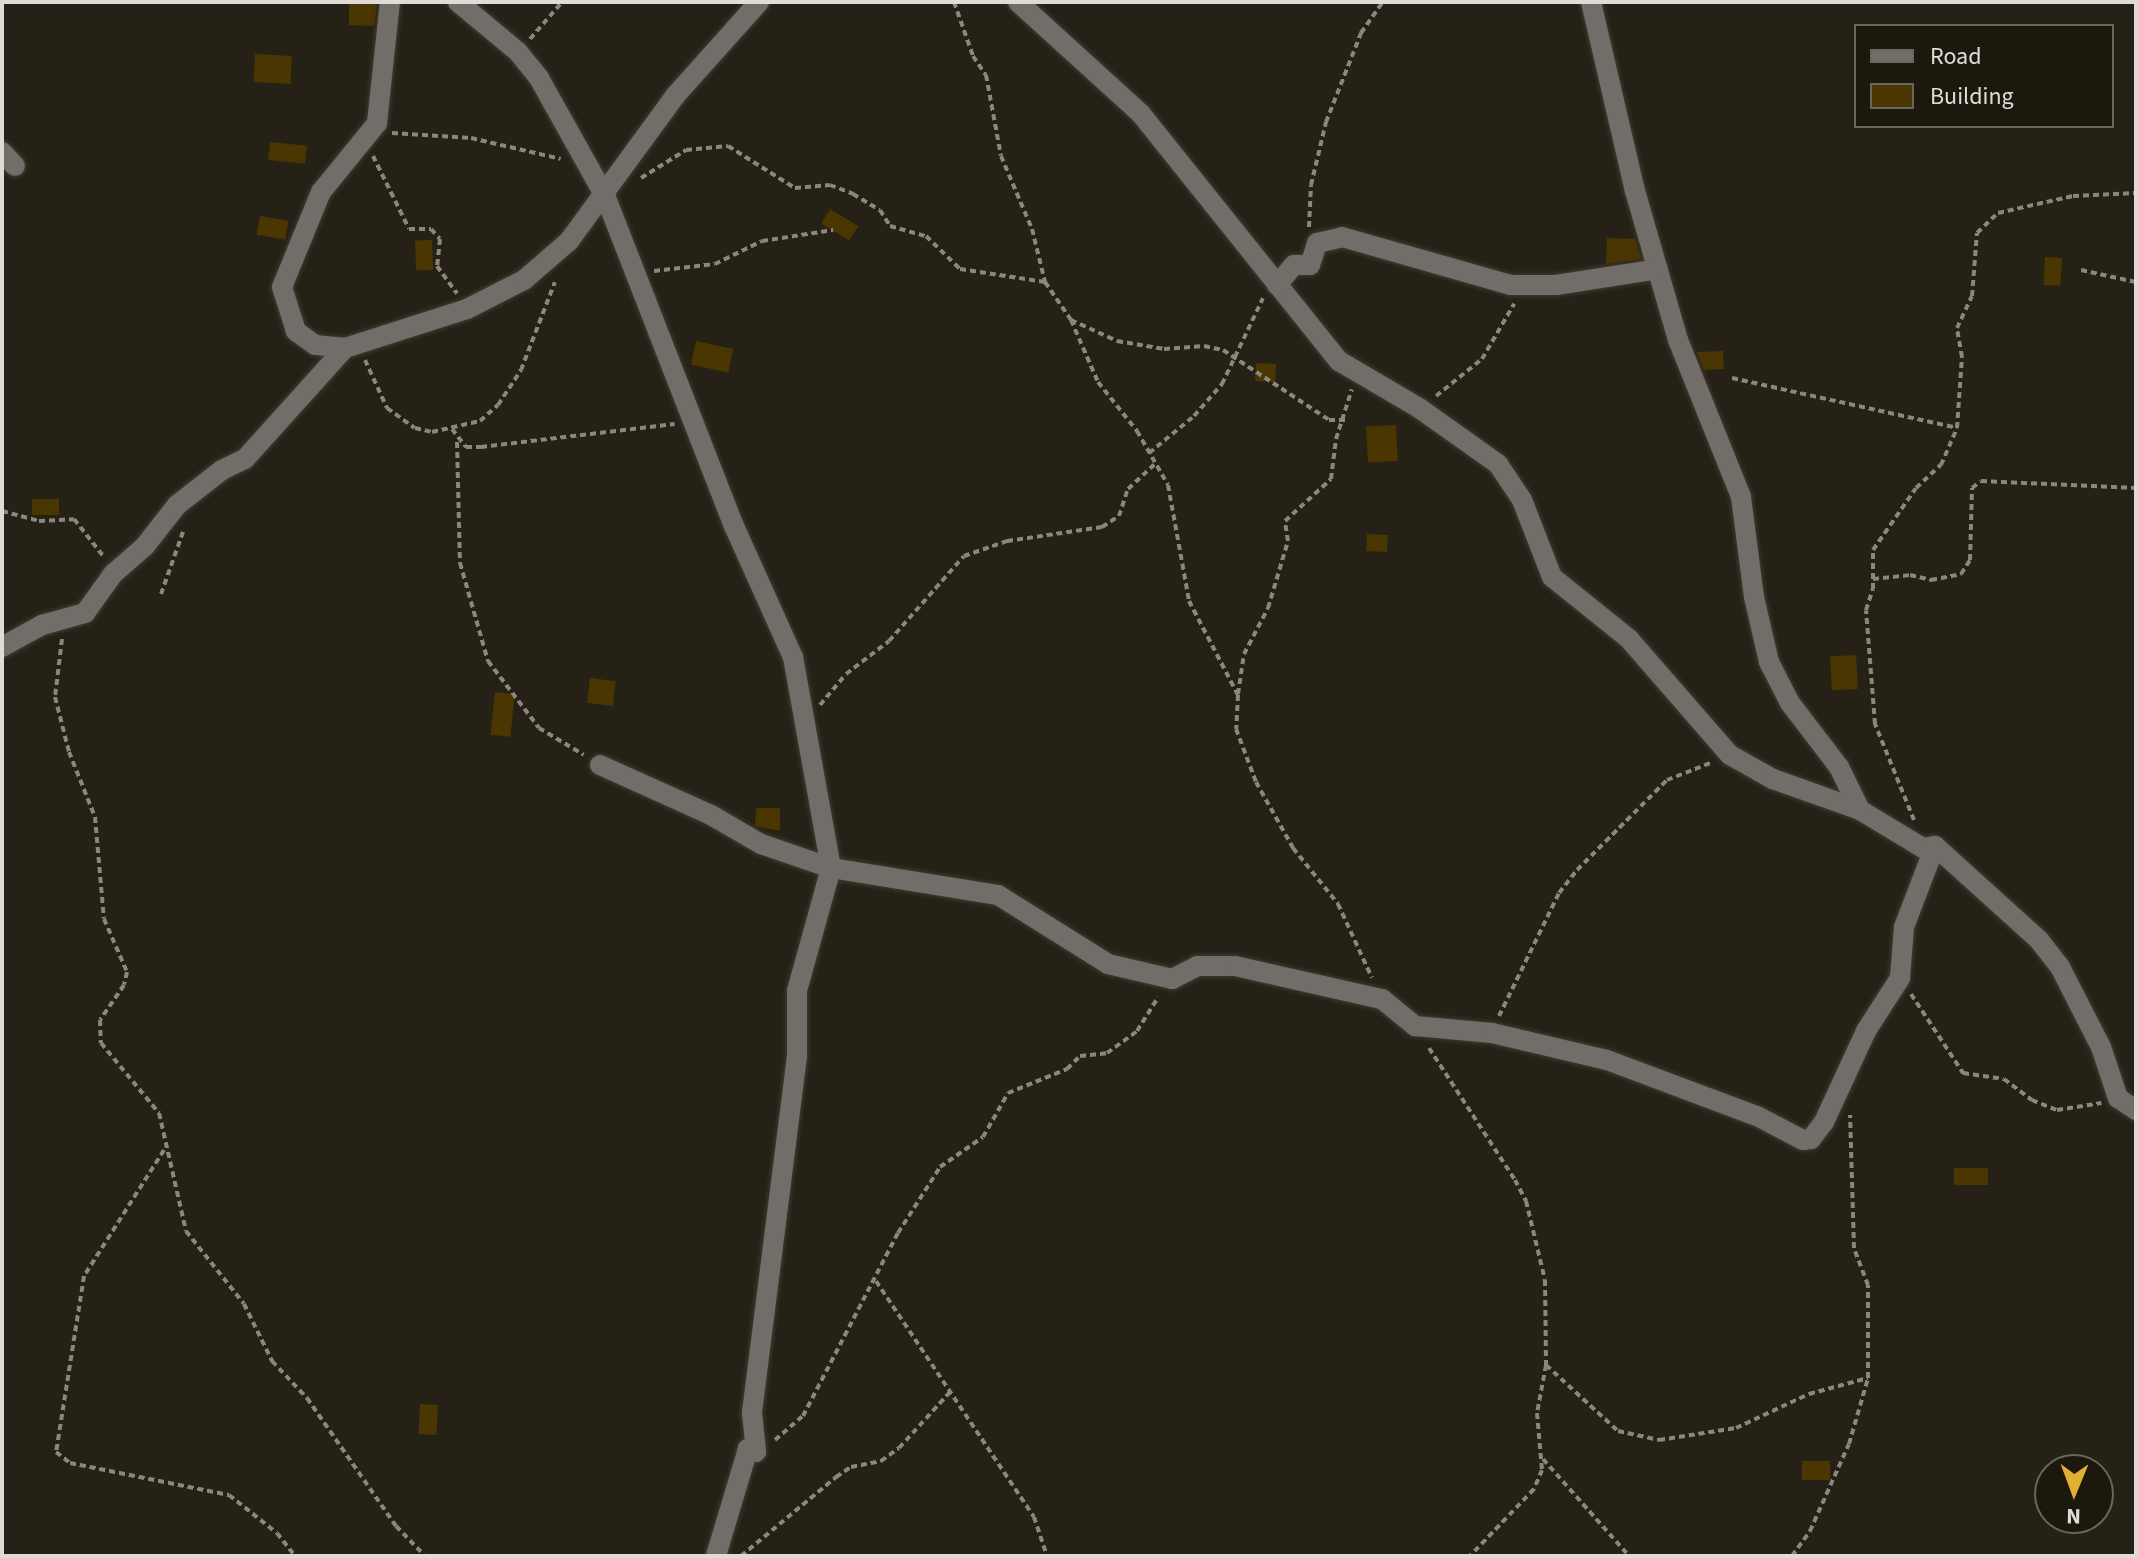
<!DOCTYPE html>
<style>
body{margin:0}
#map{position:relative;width:2138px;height:1558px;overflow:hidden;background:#262116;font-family:"Source Sans 3",sans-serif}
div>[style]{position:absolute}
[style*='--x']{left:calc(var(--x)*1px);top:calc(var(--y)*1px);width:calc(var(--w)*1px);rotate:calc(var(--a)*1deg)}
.building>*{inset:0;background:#4a3600;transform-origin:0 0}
.path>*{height:4px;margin-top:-2px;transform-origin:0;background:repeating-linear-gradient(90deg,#8b867e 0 6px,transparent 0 10px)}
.roads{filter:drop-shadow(0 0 2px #403b31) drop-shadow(0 0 2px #403b31)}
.minor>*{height:20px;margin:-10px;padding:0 10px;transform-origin:10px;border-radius:10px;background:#736d69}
span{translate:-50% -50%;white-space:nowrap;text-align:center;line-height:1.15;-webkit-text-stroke:7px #1c180d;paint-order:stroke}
.frame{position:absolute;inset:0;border:4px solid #e0dcd5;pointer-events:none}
.legend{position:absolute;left:1854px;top:24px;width:260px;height:104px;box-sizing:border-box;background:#1c180d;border:2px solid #6a665d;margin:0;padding:10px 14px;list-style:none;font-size:24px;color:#e0dcd5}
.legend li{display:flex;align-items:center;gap:16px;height:40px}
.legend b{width:40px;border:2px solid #6a665d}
.north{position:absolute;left:2034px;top:1454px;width:80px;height:80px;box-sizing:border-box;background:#1c180d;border:2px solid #6a665d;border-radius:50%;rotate:181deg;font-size:22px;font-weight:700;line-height:32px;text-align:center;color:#e0dcd5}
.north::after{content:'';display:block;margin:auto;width:28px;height:36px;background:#e1af34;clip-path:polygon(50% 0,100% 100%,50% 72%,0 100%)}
</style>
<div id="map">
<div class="building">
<div style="clip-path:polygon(349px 2px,377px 2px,374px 26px,349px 25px)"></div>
<div style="left:255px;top:54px;width:37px;height:28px;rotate:3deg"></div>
<div style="left:270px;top:142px;width:37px;height:18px;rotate:6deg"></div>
<div style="left:830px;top:209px;width:33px;height:17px;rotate:31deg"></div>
<div style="left:260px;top:216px;width:29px;height:19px;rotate:10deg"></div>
<div style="clip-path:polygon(1607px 238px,1635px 239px,1641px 259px,1606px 264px)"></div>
<div style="left:432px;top:240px;width:30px;height:17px;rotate:88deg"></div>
<div style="left:2045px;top:257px;width:17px;height:28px;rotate:3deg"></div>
<div style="left:696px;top:341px;width:38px;height:24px;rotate:12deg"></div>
<div style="clip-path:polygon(1723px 351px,1724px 369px,1704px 370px,1697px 352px)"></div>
<div style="left:1256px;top:363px;width:20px;height:18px;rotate:3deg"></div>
<div style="left:1396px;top:425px;width:36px;height:30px;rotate:87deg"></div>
<div style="left:32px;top:499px;width:27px;height:16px"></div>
<div style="left:1367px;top:534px;width:21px;height:17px;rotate:3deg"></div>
<div style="left:1856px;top:655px;width:34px;height:26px;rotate:87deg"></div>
<div style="left:590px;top:678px;width:26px;height:25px;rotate:7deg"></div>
<div style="left:495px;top:692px;width:20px;height:43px;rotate:6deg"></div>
<div style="clip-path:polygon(756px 808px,780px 808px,780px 831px,755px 826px)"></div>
<div style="left:1954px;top:1168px;width:34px;height:17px"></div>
<div style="left:420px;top:1404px;width:18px;height:30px;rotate:3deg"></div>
<div style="left:1802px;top:1461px;width:28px;height:19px"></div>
</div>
<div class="path">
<div style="--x:954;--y:2;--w:57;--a:70.6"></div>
<div style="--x:973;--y:56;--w:23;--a:56"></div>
<div style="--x:986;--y:75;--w:82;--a:79.5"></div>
<div style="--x:1001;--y:156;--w:79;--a:67"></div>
<div style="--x:1032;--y:229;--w:55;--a:76.2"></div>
<div style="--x:1045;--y:282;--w:46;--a:55.6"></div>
<div style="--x:1071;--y:320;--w:68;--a:66.5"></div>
<div style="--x:1098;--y:382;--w:63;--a:51.5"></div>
<div style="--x:1137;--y:431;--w:62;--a:60.1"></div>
<div style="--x:1168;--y:485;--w:118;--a:79.7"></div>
<div style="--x:1189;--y:601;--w:106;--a:62.5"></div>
<div style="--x:1238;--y:695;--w:34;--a:93"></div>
<div style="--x:1236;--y:729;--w:57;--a:69.3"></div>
<div style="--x:1256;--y:782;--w:76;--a:60.7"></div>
<div style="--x:1293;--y:848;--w:72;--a:51.2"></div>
<div style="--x:1338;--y:904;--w:81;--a:65.3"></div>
<div style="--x:530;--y:39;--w:49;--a:-49.1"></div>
<div style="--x:392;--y:133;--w:79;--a:3.6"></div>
<div style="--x:471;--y:138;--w:92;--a:13.1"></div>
<div style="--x:373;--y:156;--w:81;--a:63.7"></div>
<div style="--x:409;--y:229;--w:22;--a:0"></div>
<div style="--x:431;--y:229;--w:13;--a:48"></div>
<div style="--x:440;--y:239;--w:27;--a:96"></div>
<div style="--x:437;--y:266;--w:34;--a:54"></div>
<div style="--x:641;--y:178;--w:53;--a:-31.9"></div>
<div style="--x:686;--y:150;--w:42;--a:-5.4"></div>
<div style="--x:728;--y:146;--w:79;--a:32.1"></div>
<div style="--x:795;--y:188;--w:35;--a:-5"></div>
<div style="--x:830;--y:185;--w:25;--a:21"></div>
<div style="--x:853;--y:194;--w:31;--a:31"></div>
<div style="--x:880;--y:210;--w:19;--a:58"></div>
<div style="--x:890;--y:226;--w:37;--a:16"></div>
<div style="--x:926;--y:236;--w:47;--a:44.1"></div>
<div style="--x:960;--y:269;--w:86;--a:8.7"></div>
<div style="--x:1309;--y:227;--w:42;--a:-87.3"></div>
<div style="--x:1311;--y:185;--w:65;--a:-76.6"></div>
<div style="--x:1326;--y:122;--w:96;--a:-68.5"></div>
<div style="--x:1361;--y:33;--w:38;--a:-55"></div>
<div style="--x:2081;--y:270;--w:56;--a:12.3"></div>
<div style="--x:654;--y:271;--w:61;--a:-6.5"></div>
<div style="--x:715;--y:264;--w:52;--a:-26.1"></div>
<div style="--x:762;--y:241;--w:72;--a:-8.8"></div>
<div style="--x:1071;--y:320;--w:51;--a:24.5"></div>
<div style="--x:1117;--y:341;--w:48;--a:9.7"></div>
<div style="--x:1164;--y:349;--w:40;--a:-4.3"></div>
<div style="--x:1204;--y:346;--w:19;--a:12"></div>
<div style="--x:1223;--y:350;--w:127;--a:33.4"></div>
<div style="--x:1329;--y:420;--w:16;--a:0"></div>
<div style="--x:365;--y:360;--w:53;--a:65.4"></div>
<div style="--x:387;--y:408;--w:34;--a:36"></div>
<div style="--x:415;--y:428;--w:17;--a:13"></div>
<div style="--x:432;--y:432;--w:49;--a:-12.9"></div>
<div style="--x:480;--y:421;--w:24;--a:-42"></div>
<div style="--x:498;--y:405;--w:42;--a:-56.7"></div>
<div style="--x:521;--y:370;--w:94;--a:-68.9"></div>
<div style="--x:1732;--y:378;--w:230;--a:12.5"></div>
<div style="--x:1436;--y:396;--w:59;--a:-38.8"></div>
<div style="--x:1482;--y:359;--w:64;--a:-59.8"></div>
<div style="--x:452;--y:429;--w:23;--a:52"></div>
<div style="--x:466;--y:447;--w:15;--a:0"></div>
<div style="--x:481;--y:447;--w:195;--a:-6.8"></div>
<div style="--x:2136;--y:433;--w:52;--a:90"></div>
<div style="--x:457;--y:442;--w:121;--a:88.6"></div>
<div style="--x:460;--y:563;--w:102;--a:74.1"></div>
<div style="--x:488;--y:661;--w:84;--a:52.7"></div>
<div style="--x:539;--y:728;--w:52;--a:31"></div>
<div style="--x:1149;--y:453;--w:58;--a:-39.4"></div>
<div style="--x:1194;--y:416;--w:43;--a:-48.8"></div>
<div style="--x:1222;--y:384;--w:95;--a:-64.5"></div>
<div style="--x:2;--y:511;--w:38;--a:15"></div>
<div style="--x:39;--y:521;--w:35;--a:-3"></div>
<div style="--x:74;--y:519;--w:48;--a:51.7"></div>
<div style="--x:1873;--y:579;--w:37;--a:-6"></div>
<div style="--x:1910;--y:575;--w:22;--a:13"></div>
<div style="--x:1931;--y:580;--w:31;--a:-11"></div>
<div style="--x:1961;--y:574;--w:17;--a:-57"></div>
<div style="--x:1970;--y:560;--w:72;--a:-88.4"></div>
<div style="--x:1972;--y:488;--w:11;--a:-38"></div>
<div style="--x:1981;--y:481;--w:155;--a:2.6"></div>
<div style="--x:161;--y:594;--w:66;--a:-70.5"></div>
<div style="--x:62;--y:639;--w:58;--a:96.9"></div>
<div style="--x:55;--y:697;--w:57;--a:75.7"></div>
<div style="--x:69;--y:752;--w:70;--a:68.2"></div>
<div style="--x:95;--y:817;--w:102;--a:85"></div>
<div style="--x:104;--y:919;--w:58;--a:66.5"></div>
<div style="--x:127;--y:972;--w:13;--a:103"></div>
<div style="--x:124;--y:985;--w:42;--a:124.4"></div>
<div style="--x:100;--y:1020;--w:23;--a:88"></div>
<div style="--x:101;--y:1043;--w:91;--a:50.4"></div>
<div style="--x:159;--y:1113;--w:121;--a:77.1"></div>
<div style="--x:186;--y:1231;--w:93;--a:51.5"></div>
<div style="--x:244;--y:1304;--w:64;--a:63.8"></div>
<div style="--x:272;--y:1361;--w:51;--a:46.6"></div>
<div style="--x:307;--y:1398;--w:156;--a:55.2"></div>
<div style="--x:396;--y:1526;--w:42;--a:46"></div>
<div style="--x:1238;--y:694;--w:40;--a:-81.5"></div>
<div style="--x:1244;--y:654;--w:52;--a:-62.4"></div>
<div style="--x:1268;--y:608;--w:70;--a:-73.4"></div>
<div style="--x:1288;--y:541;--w:20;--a:-99"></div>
<div style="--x:1285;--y:521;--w:62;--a:-42.4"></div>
<div style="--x:1331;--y:479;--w:40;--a:-82.9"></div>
<div style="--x:1336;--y:439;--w:52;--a:-72.3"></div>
<div style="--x:820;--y:705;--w:40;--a:-50"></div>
<div style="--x:846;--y:674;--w:54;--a:-37.5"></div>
<div style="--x:889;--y:641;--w:113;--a:-48.6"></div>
<div style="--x:964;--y:556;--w:46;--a:-19.2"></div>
<div style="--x:1007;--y:541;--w:96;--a:-8.4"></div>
<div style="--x:1102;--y:527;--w:20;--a:-33"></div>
<div style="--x:1119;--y:516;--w:28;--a:-72"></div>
<div style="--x:1128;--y:489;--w:37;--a:-43"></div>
<div style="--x:1914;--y:820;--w:104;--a:-112.1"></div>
<div style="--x:1875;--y:724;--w:114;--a:-94.5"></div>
<div style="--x:1866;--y:610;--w:22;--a:-72"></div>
<div style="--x:1873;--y:589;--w:39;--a:-90"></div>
<div style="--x:1873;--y:550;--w:75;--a:-55.3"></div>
<div style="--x:1916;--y:488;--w:34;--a:-43"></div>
<div style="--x:1941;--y:465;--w:40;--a:-66.6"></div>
<div style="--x:1957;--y:428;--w:71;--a:-86"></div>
<div style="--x:1962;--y:357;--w:29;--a:-100"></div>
<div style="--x:1957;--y:328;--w:35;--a:-65"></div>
<div style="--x:1972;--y:296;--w:63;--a:-85.5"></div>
<div style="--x:1977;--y:233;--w:29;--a:-44"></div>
<div style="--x:1998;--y:213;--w:77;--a:-12.8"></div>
<div style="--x:2073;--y:196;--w:63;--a:-2.7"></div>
<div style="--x:1911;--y:994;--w:95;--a:56.6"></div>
<div style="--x:1963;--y:1073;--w:41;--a:8.3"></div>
<div style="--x:2004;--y:1079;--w:35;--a:37"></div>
<div style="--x:2032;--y:1100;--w:27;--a:22"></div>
<div style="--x:2057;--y:1110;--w:45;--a:-9"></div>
<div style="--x:1499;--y:1016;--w:137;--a:-64"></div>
<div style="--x:1559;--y:893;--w:29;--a:-52"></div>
<div style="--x:1577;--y:870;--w:127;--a:-45"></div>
<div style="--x:1667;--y:780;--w:49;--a:-21.4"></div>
<div style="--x:1429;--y:1048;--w:158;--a:56.9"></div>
<div style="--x:1515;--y:1180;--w:24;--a:62"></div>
<div style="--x:1526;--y:1201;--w:81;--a:76.5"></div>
<div style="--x:1545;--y:1280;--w:85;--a:89.3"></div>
<div style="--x:1546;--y:1365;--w:49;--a:100.6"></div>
<div style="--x:1537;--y:1413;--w:57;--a:85"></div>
<div style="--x:1542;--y:1470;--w:21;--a:113"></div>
<div style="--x:1534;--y:1489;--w:93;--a:133.7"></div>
<div style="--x:164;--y:1150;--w:149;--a:122.4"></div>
<div style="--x:84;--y:1276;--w:178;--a:99"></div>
<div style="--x:56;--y:1452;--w:18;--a:38"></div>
<div style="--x:70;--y:1463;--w:162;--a:11.4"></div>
<div style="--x:229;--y:1495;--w:61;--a:38.4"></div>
<div style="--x:277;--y:1533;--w:29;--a:52"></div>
<div style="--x:876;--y:1281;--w:284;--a:56.2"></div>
<div style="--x:1034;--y:1517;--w:41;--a:71.6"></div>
<div style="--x:1546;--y:1365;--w:98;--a:42.5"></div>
<div style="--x:1618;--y:1431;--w:42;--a:12.4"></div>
<div style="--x:1659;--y:1440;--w:78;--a:-8.9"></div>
<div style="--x:1736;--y:1428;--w:81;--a:-25"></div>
<div style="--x:1809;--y:1394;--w:61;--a:-15.2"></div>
<div style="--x:775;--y:1440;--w:37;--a:-41"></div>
<div style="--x:803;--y:1416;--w:206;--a:-62.6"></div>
<div style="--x:898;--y:1233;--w:78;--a:-57.5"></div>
<div style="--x:940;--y:1167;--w:52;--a:-34.9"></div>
<div style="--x:983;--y:1137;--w:51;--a:-60.4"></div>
<div style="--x:1008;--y:1093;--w:64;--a:-22.1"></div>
<div style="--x:1067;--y:1069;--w:18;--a:-45"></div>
<div style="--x:1080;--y:1056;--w:27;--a:-6"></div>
<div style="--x:1107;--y:1053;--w:37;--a:-36"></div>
<div style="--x:1137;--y:1031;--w:40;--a:-58"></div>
<div style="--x:1543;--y:1459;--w:130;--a:48.4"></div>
<div style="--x:741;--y:1556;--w:124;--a:-39.7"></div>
<div style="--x:836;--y:1477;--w:18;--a:-34"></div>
<div style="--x:851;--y:1467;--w:31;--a:-11"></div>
<div style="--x:881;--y:1461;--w:22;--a:-36"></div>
<div style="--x:899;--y:1448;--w:76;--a:-47.7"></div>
<div style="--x:1792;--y:1556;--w:31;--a:-54"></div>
<div style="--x:1810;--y:1531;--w:95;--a:-65.9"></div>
<div style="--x:1849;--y:1444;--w:69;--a:-73.9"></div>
<div style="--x:1868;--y:1378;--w:93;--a:-90"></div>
<div style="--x:1868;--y:1285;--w:40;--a:-111"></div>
<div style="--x:1854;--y:1248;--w:133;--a:-91.7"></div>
</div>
<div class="roads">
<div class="minor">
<div style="--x:458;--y:2;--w:78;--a:39.8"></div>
<div style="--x:518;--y:52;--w:33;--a:51"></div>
<div style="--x:539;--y:78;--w:137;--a:60.8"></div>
<div style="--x:606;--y:198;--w:352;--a:68.7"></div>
<div style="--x:734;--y:526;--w:144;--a:65.8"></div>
<div style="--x:793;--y:657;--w:214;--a:79.8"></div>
<div style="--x:831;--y:868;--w:128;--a:105.5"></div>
<div style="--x:797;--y:991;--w:65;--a:90"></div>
<div style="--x:797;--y:1056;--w:360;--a:97.2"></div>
<div style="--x:752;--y:1413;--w:39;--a:84"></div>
<div style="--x:756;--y:1452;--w:9;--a:-159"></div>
<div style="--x:748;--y:1449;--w:112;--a:106.7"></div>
<div style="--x:1018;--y:2;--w:166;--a:42.3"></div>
<div style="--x:1141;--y:114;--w:317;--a:51.3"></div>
<div style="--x:1339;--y:361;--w:93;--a:30.4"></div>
<div style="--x:1419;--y:408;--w:97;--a:35.3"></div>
<div style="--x:1498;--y:464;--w:43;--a:56.3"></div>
<div style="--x:1522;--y:500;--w:83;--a:68.7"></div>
<div style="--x:1552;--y:577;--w:99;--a:38.8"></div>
<div style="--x:1629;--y:639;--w:154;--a:49"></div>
<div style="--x:1730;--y:755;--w:49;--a:29.2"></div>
<div style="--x:1773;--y:779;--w:92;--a:19.6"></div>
<div style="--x:1860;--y:810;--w:74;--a:31.1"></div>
<div style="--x:1923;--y:848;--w:12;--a:-9"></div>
<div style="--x:1935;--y:846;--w:140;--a:42.1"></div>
<div style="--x:2039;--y:940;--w:34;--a:52"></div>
<div style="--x:2060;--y:967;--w:90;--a:62.9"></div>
<div style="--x:2101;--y:1047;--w:54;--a:71.6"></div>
<div style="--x:2118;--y:1098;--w:22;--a:34"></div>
<div style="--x:1591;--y:2;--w:194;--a:76.9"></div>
<div style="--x:1635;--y:191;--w:155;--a:73.9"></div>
<div style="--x:1678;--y:340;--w:169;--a:68.1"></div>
<div style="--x:1741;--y:497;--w:101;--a:82.6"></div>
<div style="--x:1754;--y:597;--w:67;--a:77"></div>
<div style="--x:1769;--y:662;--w:46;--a:62.9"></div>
<div style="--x:1790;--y:703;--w:81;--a:52.6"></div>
<div style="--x:1839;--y:767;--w:48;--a:64"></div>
<div style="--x:2;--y:152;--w:19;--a:47"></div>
<div style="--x:1277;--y:285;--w:26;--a:-50"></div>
<div style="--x:1294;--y:265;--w:16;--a:0"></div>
<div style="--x:1310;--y:265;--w:23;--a:-72"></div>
<div style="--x:1317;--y:243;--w:26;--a:-13"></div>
<div style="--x:1342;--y:237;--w:175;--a:15.9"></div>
<div style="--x:1510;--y:285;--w:46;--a:0"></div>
<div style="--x:1556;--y:285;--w:103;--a:-8.9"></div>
<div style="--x:345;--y:348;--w:30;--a:-174"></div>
<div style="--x:315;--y:345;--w:24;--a:-144"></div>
<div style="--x:296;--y:331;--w:46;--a:-107.7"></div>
<div style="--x:282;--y:287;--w:103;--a:-67.7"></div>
<div style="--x:321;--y:192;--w:89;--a:-50.9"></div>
<div style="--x:377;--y:123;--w:122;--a:-83.9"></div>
<div style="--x:2;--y:647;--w:46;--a:-28.8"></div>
<div style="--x:42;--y:625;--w:45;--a:-15.6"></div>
<div style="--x:85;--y:613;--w:48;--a:-54.3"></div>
<div style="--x:113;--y:574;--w:43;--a:-41.2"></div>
<div style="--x:145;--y:546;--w:52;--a:-52"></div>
<div style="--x:177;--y:505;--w:57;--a:-37.9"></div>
<div style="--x:222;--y:470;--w:25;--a:-26"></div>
<div style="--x:245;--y:459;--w:149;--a:-48"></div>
<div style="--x:345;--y:348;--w:128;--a:-17.7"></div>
<div style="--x:467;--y:309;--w:64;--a:-27"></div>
<div style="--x:524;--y:280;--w:60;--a:-40.9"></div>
<div style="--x:569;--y:241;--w:180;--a:-53.8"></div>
<div style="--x:675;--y:96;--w:126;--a:-48.2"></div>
<div style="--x:600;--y:765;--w:122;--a:24.2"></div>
<div style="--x:711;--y:815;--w:58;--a:30.1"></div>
<div style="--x:761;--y:844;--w:74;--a:18.9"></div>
<div style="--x:831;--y:868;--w:169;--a:9.2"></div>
<div style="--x:998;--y:895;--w:130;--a:32.1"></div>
<div style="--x:1108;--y:964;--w:66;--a:13.2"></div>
<div style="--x:1172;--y:979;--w:28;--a:-27"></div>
<div style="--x:1197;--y:966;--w:38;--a:0"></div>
<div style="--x:1235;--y:966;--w:151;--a:12.7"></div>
<div style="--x:1382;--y:999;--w:43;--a:39.3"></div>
<div style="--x:1415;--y:1026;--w:77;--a:5.2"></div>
<div style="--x:1492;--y:1033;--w:118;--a:13.2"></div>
<div style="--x:1607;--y:1060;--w:160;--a:20.5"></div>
<div style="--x:1757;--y:1116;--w:52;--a:27.6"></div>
<div style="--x:1803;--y:1140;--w:8;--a:-7"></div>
<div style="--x:1811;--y:1139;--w:21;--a:-53"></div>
<div style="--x:1824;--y:1122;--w:100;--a:-65.2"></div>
<div style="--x:1866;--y:1031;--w:63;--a:-57.3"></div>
<div style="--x:1900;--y:978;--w:51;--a:-85.5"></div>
<div style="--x:1904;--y:927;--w:87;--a:-69.1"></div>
</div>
</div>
<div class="frame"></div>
<ul class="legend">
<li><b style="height:10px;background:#736d69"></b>Road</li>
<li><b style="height:22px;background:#4a3600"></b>Building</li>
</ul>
<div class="north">N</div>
</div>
